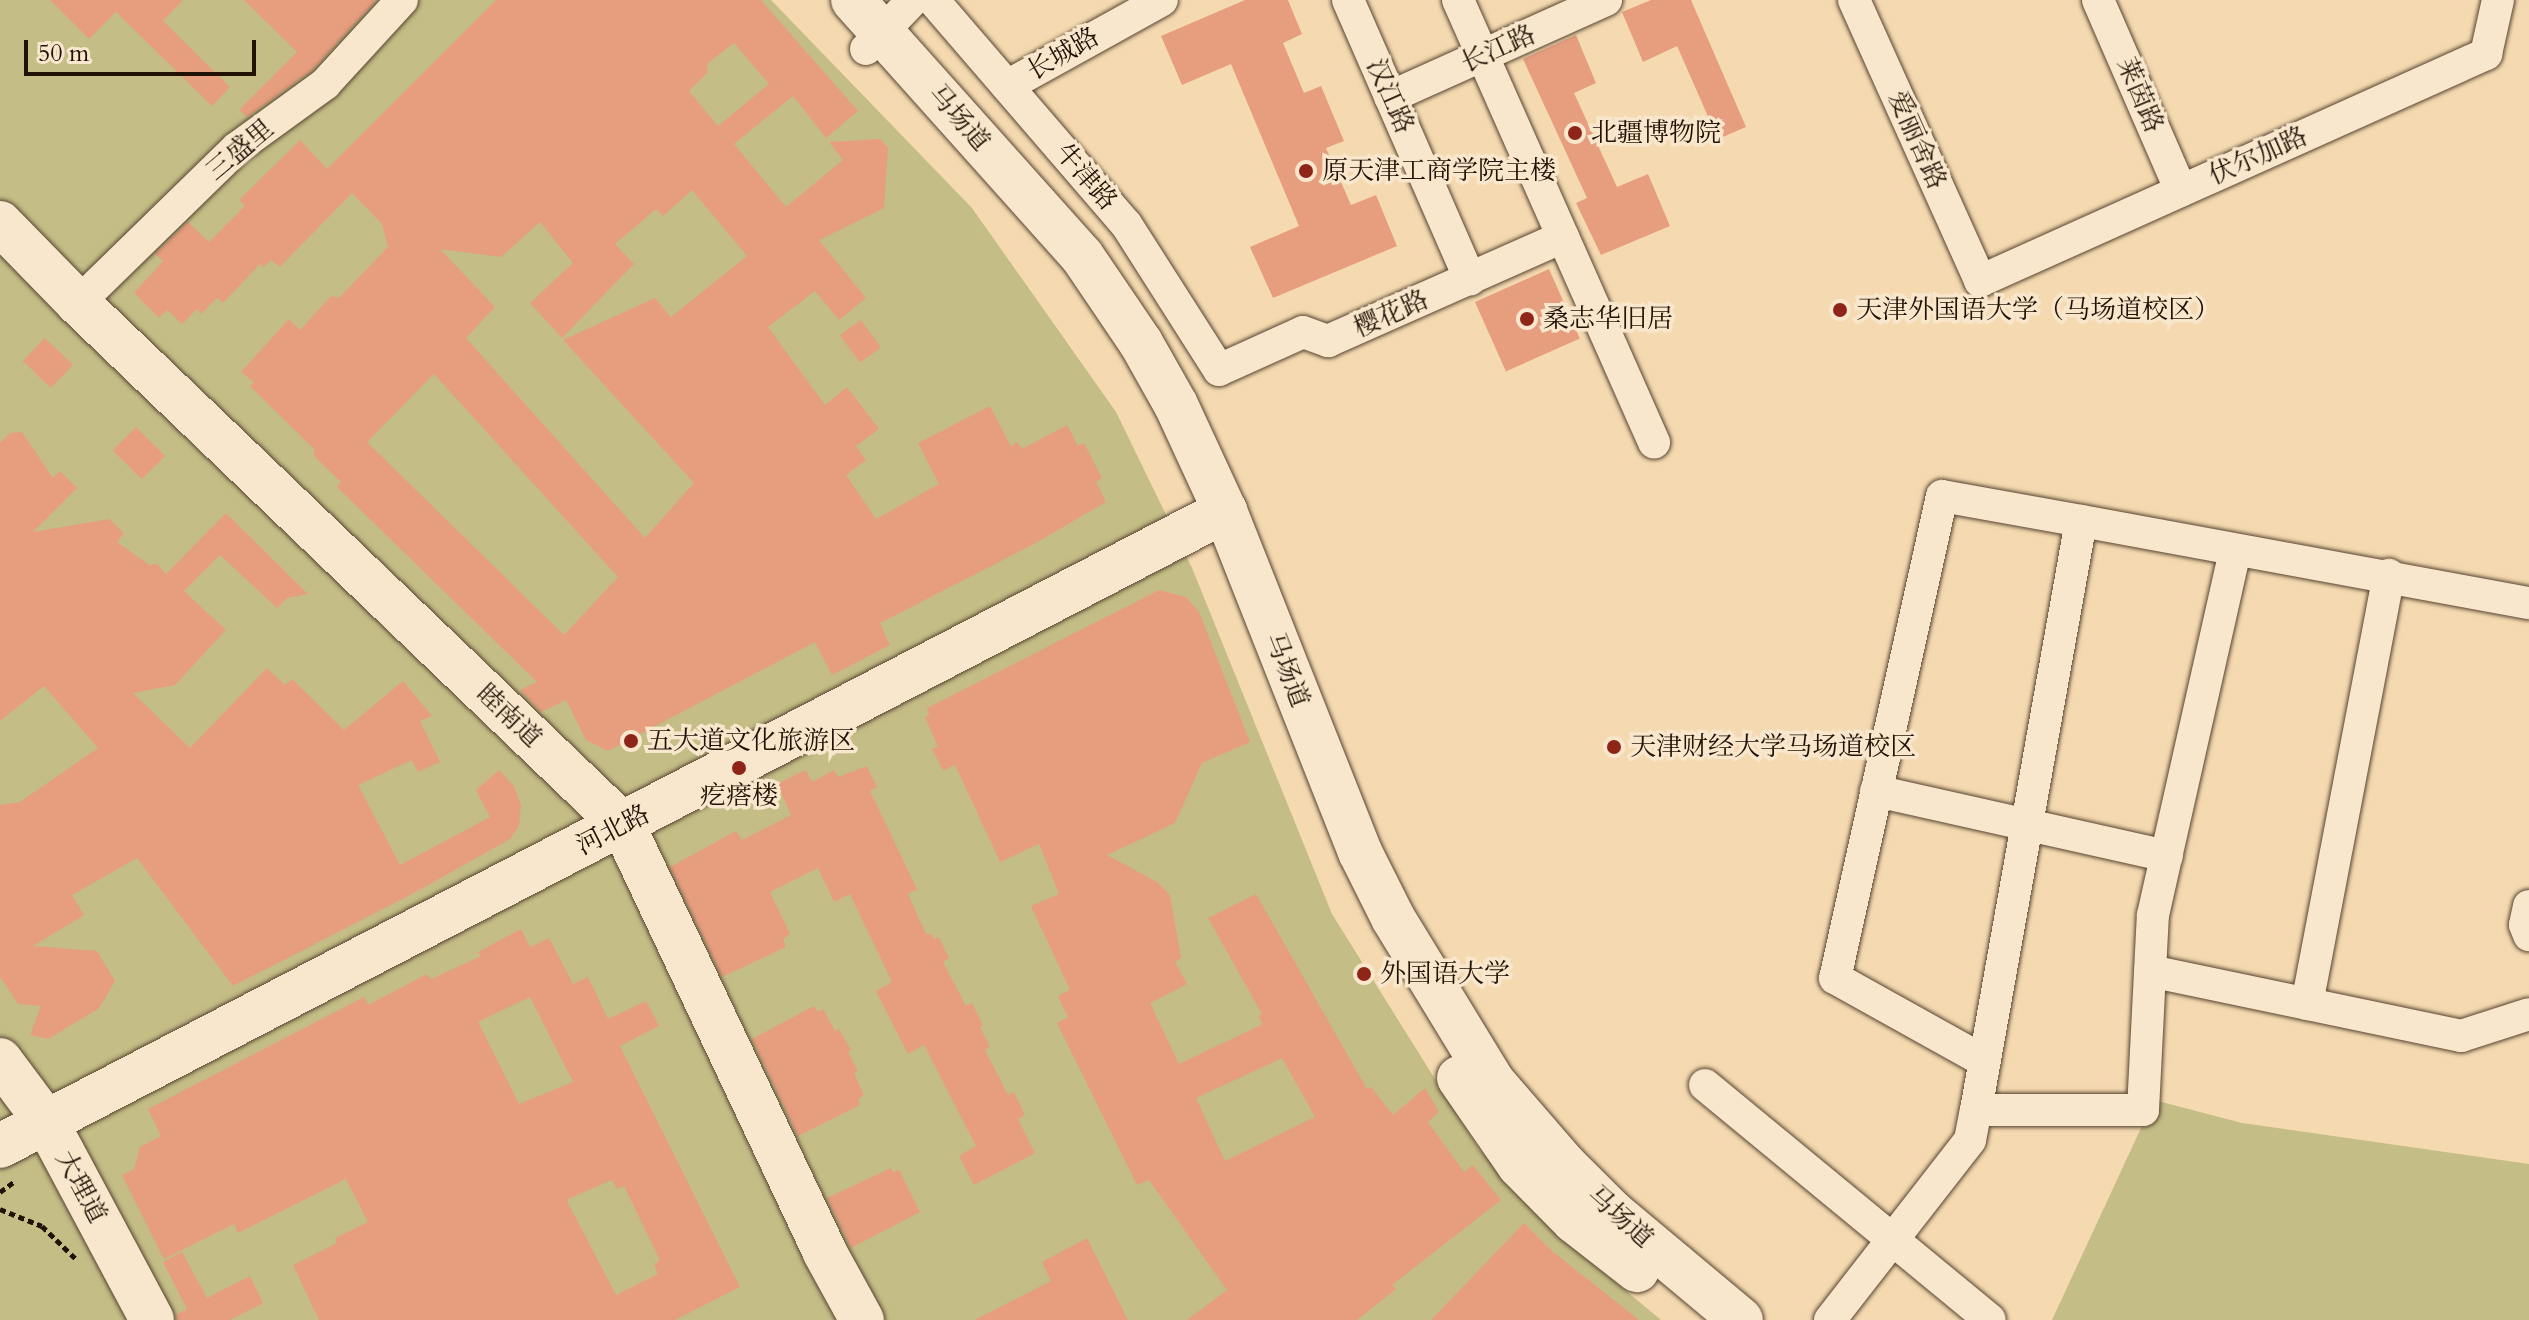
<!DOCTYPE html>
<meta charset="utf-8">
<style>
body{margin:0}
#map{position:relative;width:2529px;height:1320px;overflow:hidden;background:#f5dab1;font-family:Cardo,"Noto Serif SC",serif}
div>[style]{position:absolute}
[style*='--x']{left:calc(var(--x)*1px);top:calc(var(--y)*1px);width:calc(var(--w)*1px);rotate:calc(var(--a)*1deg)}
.green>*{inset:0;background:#c4bd86}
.building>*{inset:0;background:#e69e7f;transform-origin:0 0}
.path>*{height:5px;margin-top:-2.5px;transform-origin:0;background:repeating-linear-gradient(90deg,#221205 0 6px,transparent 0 10px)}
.roads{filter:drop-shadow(0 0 2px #574430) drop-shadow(0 0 2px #574430)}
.street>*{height:32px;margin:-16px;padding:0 16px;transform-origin:16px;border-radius:16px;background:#f8e7cc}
.secondary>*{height:44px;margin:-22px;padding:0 22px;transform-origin:22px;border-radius:22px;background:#f8e7cc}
.dots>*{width:22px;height:22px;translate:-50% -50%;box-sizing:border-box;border:4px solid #f8e7cc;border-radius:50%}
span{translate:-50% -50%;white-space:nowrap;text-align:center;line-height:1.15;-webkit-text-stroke:7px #f8e7cc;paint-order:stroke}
.street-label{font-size:26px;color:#221205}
.poi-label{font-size:26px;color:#221205}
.left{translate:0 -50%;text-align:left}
.scale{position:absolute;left:24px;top:40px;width:232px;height:36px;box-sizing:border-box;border:4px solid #221205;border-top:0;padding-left:10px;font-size:24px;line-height:28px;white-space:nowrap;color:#221205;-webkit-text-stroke:6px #f8e7cc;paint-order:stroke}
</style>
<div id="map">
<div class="green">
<div style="clip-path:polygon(0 0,771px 0,972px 208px,1116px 412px,1192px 568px,1332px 914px,1478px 1148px,1553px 1230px,1661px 1320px,0 1320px)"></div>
<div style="clip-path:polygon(2154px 1100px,2242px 1123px,2529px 1164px,2529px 1320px,2052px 1320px)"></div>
</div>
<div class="building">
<div style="clip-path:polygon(50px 0,183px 0,163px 21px,230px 87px,212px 106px,116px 12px,89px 39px)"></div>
<div style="clip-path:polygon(244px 0,373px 0,375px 2px,312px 70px,247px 117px,239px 110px,297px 52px)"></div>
<div style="clip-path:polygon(evenodd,496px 0,761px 0,858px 111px,826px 138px,793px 96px,734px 144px,786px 207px,843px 160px,829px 142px,880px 139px,888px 148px,884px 208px,819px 240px,866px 298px,839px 320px,815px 291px,768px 327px,825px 405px,847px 387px,879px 429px,856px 446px,866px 460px,846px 475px,876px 519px,939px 484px,918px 443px,990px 406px,1011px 447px,1017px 442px,1022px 449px,1067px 425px,1078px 446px,1084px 443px,1102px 478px,1096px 482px,1106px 502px,1034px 544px,880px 623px,890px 645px,832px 675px,815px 642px,608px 751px,586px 740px,566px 700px,541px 712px,520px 690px,537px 682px,337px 487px,341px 482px,313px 455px,315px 450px,250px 386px,254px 382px,241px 372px,289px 319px,300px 330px,331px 296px,339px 298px,388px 247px,382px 224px,352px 193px,280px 267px,271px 260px,264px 267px,260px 264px,223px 303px,217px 298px,201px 314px,197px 309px,182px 324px,167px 310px,159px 318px,134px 293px,163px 261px,155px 254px,188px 222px,209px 242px,245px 206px,239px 200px,300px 140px,327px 169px,496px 0,734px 43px,769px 84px,718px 126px,689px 91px,707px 73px,708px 63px,734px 43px,496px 0,692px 190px,747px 256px,671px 317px,655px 298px,563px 340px,694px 483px,645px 538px,466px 338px,495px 307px,440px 249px,501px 257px,540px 222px,573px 263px,530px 303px,562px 338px,634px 264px,615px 244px,656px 209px,663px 216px,692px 190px,496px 0,434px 374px,618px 577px,564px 635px,367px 442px,434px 374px)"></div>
<div style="clip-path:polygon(1245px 0,1288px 0,1302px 34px,1283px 43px,1304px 93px,1321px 86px,1344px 141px,1326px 148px,1351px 205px,1376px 195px,1397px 246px,1273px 298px,1250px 247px,1299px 226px,1231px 64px,1182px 85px,1161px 36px)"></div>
<div style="clip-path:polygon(1651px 0,1691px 0,1746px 127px,1718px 139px,1677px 46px,1643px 62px,1622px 12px)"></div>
<div style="clip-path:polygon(1576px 35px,1596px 83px,1574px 93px,1617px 187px,1648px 174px,1670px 226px,1601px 255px,1576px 203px,1587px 198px,1523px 59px)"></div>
<div style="left:1549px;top:269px;width:76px;height:81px;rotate:66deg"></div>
<div style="left:861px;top:320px;width:34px;height:26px;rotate:54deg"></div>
<div style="left:45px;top:338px;width:39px;height:32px;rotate:44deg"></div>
<div style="left:136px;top:427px;width:41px;height:33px;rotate:45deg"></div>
<div style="clip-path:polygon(22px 432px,53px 478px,60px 471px,77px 488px,33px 532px,109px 519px,124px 533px,117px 542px,149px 565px,157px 564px,166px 574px,226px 513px,308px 594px,287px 598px,277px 608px,220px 555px,184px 591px,226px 630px,175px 685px,133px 693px,190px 748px,267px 668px,285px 685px,292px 679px,344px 730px,403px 681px,432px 716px,420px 721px,440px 762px,418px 772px,412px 760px,358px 785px,400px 865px,490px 817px,476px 790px,499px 770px,514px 786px,521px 805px,519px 826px,510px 839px,414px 893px,233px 986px,137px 858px,72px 895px,84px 915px,33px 946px,97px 951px,115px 981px,103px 1002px,98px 1009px,48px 1039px,30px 1035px,41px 1006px,18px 1004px,0 977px,0 805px,20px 802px,98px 748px,44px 686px,0 721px,0 443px,10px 433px)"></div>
<div style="clip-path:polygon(evenodd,1159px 590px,1186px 597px,1199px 612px,1250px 742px,1202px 763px,1175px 823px,1107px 855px,1157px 882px,1170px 895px,1181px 958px,1175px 962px,1187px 984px,1150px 1003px,1179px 1064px,1263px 1024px,1258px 1016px,1262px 1014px,1208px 918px,1256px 894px,1367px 1089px,1371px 1087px,1393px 1115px,1425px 1088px,1439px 1112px,1428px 1122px,1464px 1172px,1473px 1165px,1501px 1200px,1392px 1285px,1396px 1289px,1357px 1320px,1187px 1320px,1227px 1290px,1149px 1180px,1137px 1185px,1057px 1023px,1068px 1017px,1058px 996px,1070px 990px,1031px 906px,1059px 894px,1039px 844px,1000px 862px,955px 765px,943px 771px,932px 749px,938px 747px,925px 717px,929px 715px,927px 708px,1159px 590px,1282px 1058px,1315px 1117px,1225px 1161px,1196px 1098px,1282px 1058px)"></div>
<div style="clip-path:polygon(867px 766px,877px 787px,870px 791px,917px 889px,908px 894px,926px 934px,931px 934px,934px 939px,939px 937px,949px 958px,943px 962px,966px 1006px,972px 1003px,983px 1025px,980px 1027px,990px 1047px,985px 1050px,1008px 1095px,1014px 1092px,1025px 1115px,1018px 1119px,1035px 1153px,974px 1185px,959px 1156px,976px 1146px,924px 1045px,908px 1054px,876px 991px,892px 982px,850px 894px,834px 902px,818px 868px,770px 892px,790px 934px,783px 939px,786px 947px,722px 977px,670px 867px,736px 831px,742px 840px,791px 815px,777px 784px,793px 776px,806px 770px,812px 782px,834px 770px,838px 777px)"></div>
<div style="clip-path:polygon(evenodd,521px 929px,530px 947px,549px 938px,573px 984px,588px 977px,608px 1019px,646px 1001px,659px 1026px,620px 1046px,740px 1287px,675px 1320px,319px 1320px,293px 1265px,337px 1243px,335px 1238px,368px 1222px,346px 1179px,238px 1233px,234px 1224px,164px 1259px,122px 1175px,134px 1169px,140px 1147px,161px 1136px,148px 1109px,364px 997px,368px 1005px,427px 974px,431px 979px,481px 956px,478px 952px,521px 929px,530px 997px,573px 1082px,519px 1104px,478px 1022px,530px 997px,521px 929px,612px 1180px,617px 1189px,624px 1186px,660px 1260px,654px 1264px,658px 1274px,616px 1295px,568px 1203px,568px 1199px,612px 1180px)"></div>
<div style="clip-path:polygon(814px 1006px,818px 1012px,823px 1009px,835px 1031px,839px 1029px,851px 1050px,848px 1052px,858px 1071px,854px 1073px,864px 1095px,858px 1099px,860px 1105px,798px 1136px,752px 1039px)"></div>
<div style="clip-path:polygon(891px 1168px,893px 1172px,899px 1170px,920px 1212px,851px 1248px,827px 1198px)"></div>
<div style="clip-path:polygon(1524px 1223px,1552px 1251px,1639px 1320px,1431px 1320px)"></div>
<div style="clip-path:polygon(1087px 1238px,1128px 1320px,974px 1320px,1051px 1281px,1042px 1262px)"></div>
<div style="clip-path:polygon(182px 1252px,207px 1298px,250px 1276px,263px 1303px,230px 1320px,177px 1320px,176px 1315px,187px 1309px,163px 1262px)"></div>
</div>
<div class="path">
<div style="--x:0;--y:1192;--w:19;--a:-36"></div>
<div style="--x:0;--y:1209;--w:45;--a:22"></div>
<div style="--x:42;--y:1226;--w:47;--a:44.1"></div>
</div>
<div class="roads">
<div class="street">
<div style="--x:933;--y:0;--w:296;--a:49.3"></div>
<div style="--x:1126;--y:224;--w:173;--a:57.5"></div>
<div style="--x:1219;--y:370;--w:92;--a:-24.3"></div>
<div style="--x:1303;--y:332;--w:27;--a:20"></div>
<div style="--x:1328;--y:341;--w:257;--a:-23.9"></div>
<div style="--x:1348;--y:0;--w:305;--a:66.4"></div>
<div style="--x:1458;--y:0;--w:484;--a:66.1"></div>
<div style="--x:1854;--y:0;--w:308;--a:65.8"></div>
<div style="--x:1980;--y:281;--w:555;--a:-24.16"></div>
<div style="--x:2486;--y:54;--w:55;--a:-77.5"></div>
<div style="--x:2098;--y:0;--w:208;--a:66.5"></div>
<div style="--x:866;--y:49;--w:68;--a:-46.2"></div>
<div style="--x:1007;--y:86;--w:177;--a:-29"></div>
<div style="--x:1390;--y:97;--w:237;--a:-24.2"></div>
<div style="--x:78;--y:303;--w:222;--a:-44.3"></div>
<div style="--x:237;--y:148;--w:109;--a:-36"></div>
<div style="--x:325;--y:84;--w:114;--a:-47.5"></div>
<div style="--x:2081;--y:521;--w:455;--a:10.4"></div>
<div style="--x:1876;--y:791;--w:298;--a:12.6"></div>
<div style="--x:2529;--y:906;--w:19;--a:102"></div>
<div style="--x:2525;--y:925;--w:11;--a:68"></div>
<div style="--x:2150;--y:971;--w:318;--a:11.8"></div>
<div style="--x:2461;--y:1036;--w:71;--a:-17.9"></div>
<div style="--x:2307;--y:1004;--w:437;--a:-79.2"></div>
<div style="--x:1705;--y:1085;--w:369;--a:39.5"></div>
<div style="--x:1976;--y:1110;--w:167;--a:0"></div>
<div style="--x:2143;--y:1110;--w:195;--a:-87.1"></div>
<div style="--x:2153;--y:915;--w:372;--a:-77.3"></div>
<div style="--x:1830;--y:1320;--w:228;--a:-52.1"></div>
<div style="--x:1970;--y:1140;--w:31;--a:-79"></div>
<div style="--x:1976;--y:1110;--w:598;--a:-79.89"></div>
<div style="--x:2081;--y:521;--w:141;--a:-169.8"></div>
<div style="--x:1942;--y:496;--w:494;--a:102.5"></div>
<div style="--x:1835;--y:978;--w:171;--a:29.1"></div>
</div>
<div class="secondary">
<div style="--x:853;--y:0;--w:343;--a:48.2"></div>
<div style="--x:1082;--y:256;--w:105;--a:55.9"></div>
<div style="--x:1141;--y:343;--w:71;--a:60.6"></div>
<div style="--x:1176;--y:405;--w:117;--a:65.2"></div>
<div style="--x:1225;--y:511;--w:367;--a:68.4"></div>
<div style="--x:1360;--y:852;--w:74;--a:63.4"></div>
<div style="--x:1393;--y:918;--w:192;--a:58.6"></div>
<div style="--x:1493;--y:1082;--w:110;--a:49.1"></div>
<div style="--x:1565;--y:1165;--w:66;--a:45"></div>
<div style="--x:1612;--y:1212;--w:168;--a:39.9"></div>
<div style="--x:0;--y:223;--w:112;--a:45.7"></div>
<div style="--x:78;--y:303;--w:755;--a:43.77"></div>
<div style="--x:623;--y:825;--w:471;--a:64.7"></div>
<div style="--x:824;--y:1251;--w:79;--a:61.2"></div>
<div style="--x:0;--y:1060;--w:79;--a:53.3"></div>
<div style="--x:47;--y:1123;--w:223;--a:61.9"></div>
<div style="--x:1459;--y:1078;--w:106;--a:55.4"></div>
<div style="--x:1519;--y:1165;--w:78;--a:45.5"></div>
<div style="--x:1574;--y:1221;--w:80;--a:37.9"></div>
<div style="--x:0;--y:1146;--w:1380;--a:-27.4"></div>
</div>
</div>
<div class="dots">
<div style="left:1575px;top:133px;background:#8f2418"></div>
<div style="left:1306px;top:171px;background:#8f2418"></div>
<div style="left:1840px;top:310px;background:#8f2418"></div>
<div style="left:1527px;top:319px;background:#8f2418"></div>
<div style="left:631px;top:741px;background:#8f2418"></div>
<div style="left:1614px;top:747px;background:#8f2418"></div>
<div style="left:739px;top:768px;background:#8f2418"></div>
<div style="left:1364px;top:974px;background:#8f2418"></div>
</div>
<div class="street-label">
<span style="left:1498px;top:49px;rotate:-24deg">长江路</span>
<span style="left:1063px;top:54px;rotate:-30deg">长城路</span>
<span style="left:2140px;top:95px;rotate:67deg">莱茵路</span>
<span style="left:1390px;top:96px;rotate:66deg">汉江路</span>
<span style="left:959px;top:118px;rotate:49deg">马场道</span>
<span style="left:1917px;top:140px;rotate:66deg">爱丽舍路</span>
<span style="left:240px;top:150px;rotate:-40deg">三盛里</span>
<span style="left:2258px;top:156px;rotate:-24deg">伏尔加路</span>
<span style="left:1086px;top:177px;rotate:49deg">牛津路</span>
<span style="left:1391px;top:314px;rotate:-24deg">樱花路</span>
<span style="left:1287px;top:670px;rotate:69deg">马场道</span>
<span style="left:509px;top:716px;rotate:44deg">睦南道</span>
<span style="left:613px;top:830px;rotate:-27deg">河北路</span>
<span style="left:81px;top:1187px;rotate:62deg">大理道</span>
<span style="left:1620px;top:1217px;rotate:42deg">马场道</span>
</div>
<div class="poi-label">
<span class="left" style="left:1591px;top:133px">北疆博物院</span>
<span class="left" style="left:1322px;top:171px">原天津工商学院主楼</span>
<span class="left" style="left:1856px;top:310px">天津外国语大学（马场道校区）</span>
<span class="left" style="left:1543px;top:319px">桑志华旧居</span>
<span class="left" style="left:647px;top:741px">五大道文化旅游区</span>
<span class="left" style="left:1630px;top:747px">天津财经大学马场道校区</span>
<span style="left:739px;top:796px">疙瘩楼</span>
<span class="left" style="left:1380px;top:974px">外国语大学</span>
</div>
<div class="scale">50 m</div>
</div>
